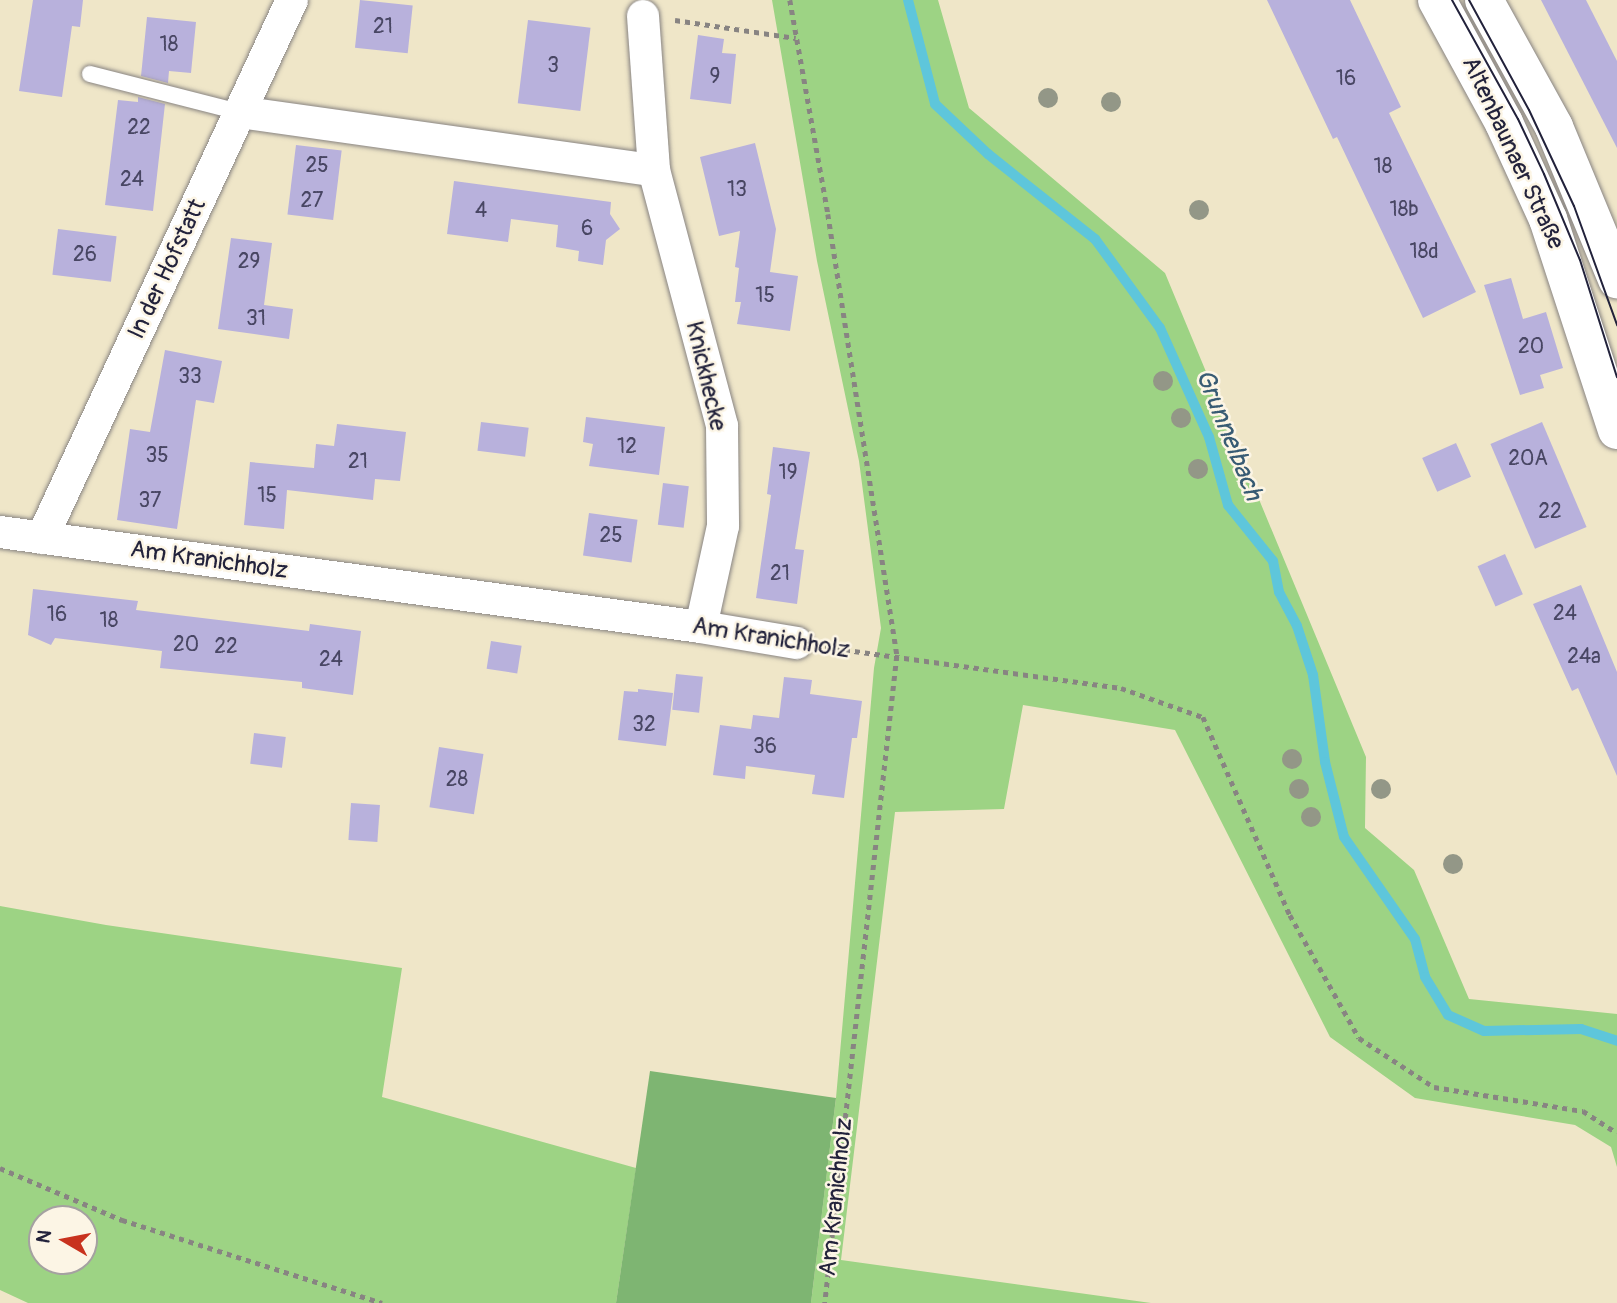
<!DOCTYPE html>
<meta charset="utf-8">
<style>
body{margin:0}
#map{position:relative;width:1617px;height:1303px;overflow:hidden;background:#efe6c8;font-family:Pangolin,sans-serif}
div>[style]{position:absolute}
[style*='--x']{left:calc(var(--x)*1px);top:calc(var(--y)*1px);width:calc(var(--w)*1px);rotate:calc(var(--a)*1deg)}
.green>*{inset:0;background:#9dd384}
.forest>*{inset:0;background:#7eb572}
.stream>*{height:10px;margin:-5px;padding:0 5px;transform-origin:5px;border-radius:5px;background:#5ec6db}
.building>*{inset:0;background:#b8b1dc;transform-origin:0 0}
.path>*{height:4.5px;margin-top:-2.25px;transform-origin:0;background:repeating-linear-gradient(90deg,#888482 0 5px,transparent 0 10px)}
.roads{filter:drop-shadow(0 0 2px #888482) drop-shadow(0 0 2px #888482)}
.lane>*{height:16px;margin:-8px;padding:0 8px;transform-origin:8px;border-radius:8px;background:#fff}
.street>*{height:32px;margin:-16px;padding:0 16px;transform-origin:16px;border-radius:16px;background:#fff}
.secondary>*{height:38px;margin:-19px;padding:0 19px;transform-origin:19px;border-radius:19px;background:#fff}
.tram>*{height:2px;margin:-1px;padding:0 1px;transform-origin:1px;border-radius:1px;background:#22223b}
.trees>*{width:20px;height:20px;margin:-10px;border-radius:50%;background:#939787}
span{translate:-50% -50%;white-space:nowrap;text-align:center;line-height:1.15;-webkit-text-stroke:5px #fcf5e5;paint-order:stroke}
.number-label{font-size:21px;color:#484663}
.number-label span{-webkit-text-stroke-width:0}
.street-label{font-size:24px;color:#22223b}
.water-label{font-size:26px;color:#375b73;font-style:italic}
.north{position:absolute;left:28px;top:1205px;width:70px;height:70px;box-sizing:border-box;background:#fcf5e5;border:2px solid #a5a1a1;border-radius:50%;rotate:280deg;font-size:19px;font-weight:700;line-height:28px;text-align:center;color:#22223b}
.north::after{content:'';display:block;margin:auto;width:24px;height:32px;background:#c8321e;clip-path:polygon(50% 0,100% 100%,50% 72%,0 100%)}
</style>
<div id="map">
<div class="green">
<div style="clip-path:polygon(772px 0,938px 0,969px 108px,1165px 273px,1366px 757px,1365px 828px,1414px 870px,1469px 999px,1617px 1014px,1617px 1167px,1611px 1147px,1575px 1125px,1415px 1098px,1330px 1037px,1175px 730px,1023px 705px,1004px 809px,895px 812px,841px 1260px,1151px 1303px,811px 1303px,836px 1098px,874px 668px,881px 628px,859px 461px,817px 261px)"></div>
<div style="clip-path:polygon(evenodd,0 906px,106px 925px,402px 968px,382px 1097px,636px 1168px,616px 1303px,28px 1303px,0 1290px,0 906px,42px 1219px,84px 1219px,84px 1261px,42px 1261px,42px 1219px)"></div>
</div>
<div class="forest">
<div style="clip-path:polygon(650px 1071px,836px 1098px,811px 1303px,616px 1303px)"></div>
</div>
<div class="stream">
<div style="--x:908;--y:0;--w:107;--a:75.4"></div>
<div style="--x:935;--y:104;--w:73;--a:43.3"></div>
<div style="--x:988;--y:154;--w:137;--a:38.5"></div>
<div style="--x:1095;--y:239;--w:110;--a:53.9"></div>
<div style="--x:1160;--y:328;--w:120;--a:65.8"></div>
<div style="--x:1209;--y:437;--w:71;--a:74.4"></div>
<div style="--x:1228;--y:505;--w:72;--a:51.2"></div>
<div style="--x:1273;--y:561;--w:32;--a:79"></div>
<div style="--x:1279;--y:592;--w:38;--a:62"></div>
<div style="--x:1297;--y:626;--w:52;--a:71.9"></div>
<div style="--x:1313;--y:675;--w:88;--a:82.1"></div>
<div style="--x:1325;--y:762;--w:77;--a:75.8"></div>
<div style="--x:1344;--y:837;--w:124;--a:55.2"></div>
<div style="--x:1415;--y:939;--w:39;--a:75"></div>
<div style="--x:1425;--y:977;--w:44;--a:58.8"></div>
<div style="--x:1448;--y:1015;--w:39;--a:24"></div>
<div style="--x:1484;--y:1031;--w:97;--a:-1.2"></div>
<div style="--x:1581;--y:1029;--w:38;--a:18"></div>
</div>
<div class="building">
<div style="clip-path:polygon(33px 0,83px 0,80px 27px,72px 26px,62px 97px,19px 91px)"></div>
<div style="left:360px;top:0;width:53px;height:48px;rotate:6deg"></div>
<div style="clip-path:polygon(1267px 0,1350px 0,1401px 107px,1389px 113px,1476px 292px,1423px 318px,1337px 137px,1333px 139px)"></div>
<div style="clip-path:polygon(1541px 0,1586px 0,1617px 61px,1617px 148px)"></div>
<div style="clip-path:polygon(147px 17px,196px 22px,191px 73px,169px 71px,168px 83px,141px 76px)"></div>
<div style="left:528px;top:20px;width:63px;height:84px;rotate:7deg"></div>
<div style="clip-path:polygon(698px 35px,724px 39px,722px 53px,736px 54px,731px 104px,690px 99px)"></div>
<div style="clip-path:polygon(138px 97px,165px 104px,153px 211px,105px 205px,118px 100px,138px 102px)"></div>
<div style="clip-path:polygon(755px 143px,776px 229px,770px 272px,798px 276px,790px 331px,737px 324px,741px 302px,735px 302px,739px 268px,735px 267px,740px 231px,719px 236px,700px 157px)"></div>
<div style="left:296px;top:145px;width:46px;height:70px;rotate:7deg"></div>
<div style="clip-path:polygon(454px 181px,611px 202px,610px 214px,620px 229px,606px 240px,603px 265px,578px 261px,579px 251px,556px 247px,558px 225px,511px 219px,508px 242px,447px 234px)"></div>
<div style="left:58px;top:229px;width:59px;height:46px;rotate:7deg"></div>
<div style="clip-path:polygon(231px 238px,272px 243px,264px 305px,293px 309px,289px 339px,218px 329px)"></div>
<div style="clip-path:polygon(1511px 278px,1523px 319px,1546px 312px,1563px 368px,1540px 375px,1544px 388px,1520px 395px,1484px 285px)"></div>
<div style="clip-path:polygon(165px 350px,222px 361px,214px 403px,196px 400px,177px 529px,117px 520px,130px 429px,150px 432px)"></div>
<div style="clip-path:polygon(586px 417px,665px 427px,659px 475px,589px 466px,593px 444px,583px 442px)"></div>
<div style="left:481px;top:422px;width:48px;height:29px;rotate:7deg"></div>
<div style="left:1542px;top:422px;width:114px;height:56px;rotate:67deg"></div>
<div style="clip-path:polygon(337px 424px,406px 432px,400px 481px,375px 479px,373px 500px,287px 490px,284px 529px,244px 525px,250px 462px,314px 468px,316px 444px,334px 446px)"></div>
<div style="left:1456px;top:443px;width:37px;height:37px;rotate:66deg"></div>
<div style="clip-path:polygon(773px 447px,810px 452px,795px 549px,804px 550px,797px 604px,756px 598px,771px 495px,767px 494px)"></div>
<div style="left:663px;top:483px;width:26px;height:42px;rotate:7deg"></div>
<div style="left:589px;top:513px;width:49px;height:43px;rotate:8deg"></div>
<div style="left:1505px;top:554px;width:44px;height:30px;rotate:66deg"></div>
<div style="clip-path:polygon(1581px 585px,1617px 672px,1617px 776px,1578px 688px,1572px 691px,1533px 604px)"></div>
<div style="clip-path:polygon(33px 589px,138px 601px,136px 610px,309px 631px,310px 624px,361px 631px,353px 695px,302px 688px,302px 682px,160px 668px,162px 651px,55px 638px,51px 645px,28px 635px)"></div>
<div style="left:491px;top:641px;width:31px;height:28px;rotate:9deg"></div>
<div style="left:676px;top:674px;width:27px;height:36px;rotate:6deg"></div>
<div style="clip-path:polygon(784px 677px,812px 680px,810px 694px,862px 701px,857px 738px,852px 738px,844px 798px,812px 794px,815px 775px,746px 766px,745px 779px,713px 775px,720px 725px,751px 729px,753px 715px,779px 718px)"></div>
<div style="clip-path:polygon(638px 689px,673px 693px,666px 746px,618px 740px,624px 691px,638px 692px)"></div>
<div style="left:254px;top:733px;width:32px;height:31px;rotate:7deg"></div>
<div style="left:439px;top:747px;width:45px;height:61px;rotate:9deg"></div>
<div style="left:351px;top:803px;width:29px;height:37px;rotate:4deg"></div>
</div>
<div class="path">
<div style="--x:790;--y:0;--w:217;--a:79.9"></div>
<div style="--x:828;--y:214;--w:447;--a:81.1"></div>
<div style="--x:897;--y:656;--w:651;--a:96.35"></div>
<div style="--x:675;--y:20;--w:122;--a:8.5"></div>
<div style="--x:825;--y:647;--w:299;--a:7.9"></div>
<div style="--x:1121;--y:688;--w:87;--a:19.5"></div>
<div style="--x:1203;--y:717;--w:216;--a:66.3"></div>
<div style="--x:1290;--y:915;--w:141;--a:60.7"></div>
<div style="--x:1359;--y:1038;--w:90;--a:33.2"></div>
<div style="--x:1434;--y:1087;--w:151;--a:9.2"></div>
<div style="--x:1583;--y:1111;--w:40;--a:32.9"></div>
<div style="--x:0;--y:1168;--w:133;--a:23.1"></div>
<div style="--x:122;--y:1220;--w:273;--a:17.7"></div>
</div>
<div class="roads">
<div class="lane">
<div style="--x:90;--y:74;--w:154;--a:14.3"></div>
</div>
<div class="street">
<div style="--x:643;--y:16;--w:154;--a:85.9"></div>
<div style="--x:239;--y:112;--w:419;--a:8"></div>
<div style="--x:654;--y:170;--w:265;--a:75.1"></div>
<div style="--x:722;--y:426;--w:100;--a:89.4"></div>
<div style="--x:723;--y:526;--w:103;--a:102.3"></div>
<div style="--x:0;--y:532;--w:707;--a:7.72"></div>
<div style="--x:701;--y:627;--w:97;--a:9.5"></div>
<div style="--x:42;--y:538;--w:593;--a:-65.08"></div>
</div>
<div class="secondary">
<div style="--x:1437;--y:0;--w:140;--a:61.4"></div>
<div style="--x:1504;--y:123;--w:106;--a:65.4"></div>
<div style="--x:1548;--y:219;--w:222;--a:71.9"></div>
<div style="--x:1484;--y:0;--w:145;--a:61.1"></div>
<div style="--x:1554;--y:127;--w:165;--a:67.5"></div>
</div>
</div>
<div class="tram">
<div style="--x:1452;--y:0;--w:136;--a:61"></div>
<div style="--x:1518;--y:119;--w:61;--a:64.7"></div>
<div style="--x:1544;--y:174;--w:93;--a:67.3"></div>
<div style="--x:1580;--y:260;--w:123;--a:72.5"></div>
<div style="--x:1469;--y:0;--w:125;--a:61.4"></div>
<div style="--x:1529;--y:110;--w:106;--a:64.9"></div>
<div style="--x:1574;--y:206;--w:127;--a:70.1"></div>
</div>
<div class="trees">
<div style="left:1048px;top:98px"></div>
<div style="left:1111px;top:102px"></div>
<div style="left:1199px;top:210px"></div>
<div style="left:1163px;top:381px"></div>
<div style="left:1181px;top:418px"></div>
<div style="left:1198px;top:469px"></div>
<div style="left:1292px;top:759px"></div>
<div style="left:1299px;top:789px"></div>
<div style="left:1381px;top:789px"></div>
<div style="left:1311px;top:817px"></div>
<div style="left:1453px;top:864px"></div>
</div>
<div class="number-label">
<span style="left:383px;top:27px">21</span>
<span style="left:169px;top:45px">18</span>
<span style="left:553px;top:66px">3</span>
<span style="left:715px;top:77px">9</span>
<span style="left:1346px;top:79px">16</span>
<span style="left:139px;top:128px">22</span>
<span style="left:317px;top:166px">25</span>
<span style="left:1383px;top:167px">18</span>
<span style="left:132px;top:180px">24</span>
<span style="left:737px;top:190px">13</span>
<span style="left:312px;top:201px">27</span>
<span style="left:1404px;top:210px">18b</span>
<span style="left:481px;top:211px">4</span>
<span style="left:587px;top:229px">6</span>
<span style="left:1424px;top:252px">18d</span>
<span style="left:85px;top:255px">26</span>
<span style="left:249px;top:262px">29</span>
<span style="left:765px;top:296px">15</span>
<span style="left:256px;top:319px">31</span>
<span style="left:1531px;top:347px">20</span>
<span style="left:190px;top:377px">33</span>
<span style="left:627px;top:447px">12</span>
<span style="left:157px;top:456px">35</span>
<span style="left:1528px;top:459px">20A</span>
<span style="left:358px;top:462px">21</span>
<span style="left:788px;top:473px">19</span>
<span style="left:267px;top:496px">15</span>
<span style="left:150px;top:501px">37</span>
<span style="left:1550px;top:512px">22</span>
<span style="left:611px;top:536px">25</span>
<span style="left:780px;top:574px">21</span>
<span style="left:1565px;top:614px">24</span>
<span style="left:57px;top:615px">16</span>
<span style="left:109px;top:621px">18</span>
<span style="left:186px;top:645px">20</span>
<span style="left:226px;top:647px">22</span>
<span style="left:1584px;top:657px">24a</span>
<span style="left:331px;top:660px">24</span>
<span style="left:644px;top:725px">32</span>
<span style="left:765px;top:747px">36</span>
<span style="left:457px;top:780px">28</span>
</div>
<div class="street-label">
<span style="left:1513px;top:153px;rotate:65deg">Altenbaunaer Straße</span>
<span style="left:167px;top:269px;rotate:-65deg">In der Hofstatt</span>
<span style="left:706px;top:376px;rotate:77deg">Knickhecke</span>
<span style="left:209px;top:560px;rotate:8deg">Am Kranichholz</span>
<span style="left:771px;top:638px;rotate:9deg">Am Kranichholz</span>
<span style="left:836px;top:1197px;rotate:-84deg">Am Kranichholz</span>
</div>
<div class="water-label">
<span style="left:1228px;top:435px;rotate:68deg">Grunnelbach</span>
</div>
<div class="north">N</div>
</div>
